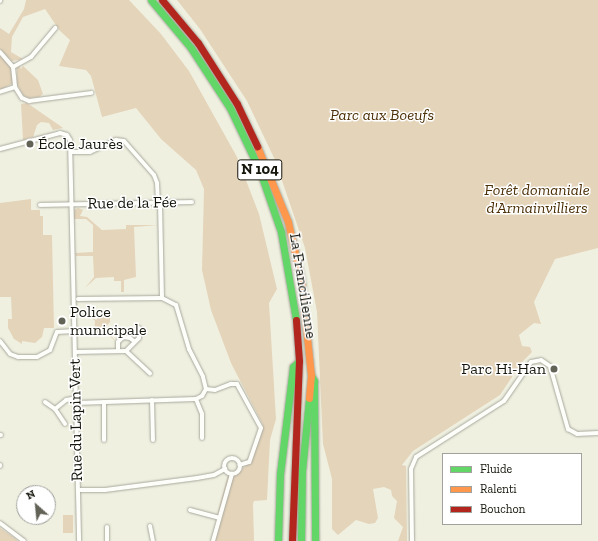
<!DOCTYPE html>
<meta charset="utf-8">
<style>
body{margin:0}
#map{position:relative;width:598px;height:541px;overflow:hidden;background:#f0f0e1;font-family:"Zilla Slab",serif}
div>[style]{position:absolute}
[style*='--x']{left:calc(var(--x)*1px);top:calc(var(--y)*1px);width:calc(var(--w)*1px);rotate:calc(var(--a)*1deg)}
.green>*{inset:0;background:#e4d4ba;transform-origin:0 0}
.roads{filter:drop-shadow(0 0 1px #a8a89d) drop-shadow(0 0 1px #a8a89d)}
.street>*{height:4px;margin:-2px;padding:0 2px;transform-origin:2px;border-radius:2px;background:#fdfdfa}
.street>.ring{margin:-2px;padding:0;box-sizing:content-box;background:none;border:4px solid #fdfdfa;border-radius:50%}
.fast>*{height:7px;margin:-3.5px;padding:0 3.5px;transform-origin:3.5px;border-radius:3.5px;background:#63d668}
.slow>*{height:7px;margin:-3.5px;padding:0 3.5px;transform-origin:3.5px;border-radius:3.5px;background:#ff974d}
.jam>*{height:7px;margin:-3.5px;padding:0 3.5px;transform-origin:3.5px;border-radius:3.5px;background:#b3261e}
.dots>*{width:11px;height:11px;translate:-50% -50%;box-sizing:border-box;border:2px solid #fff;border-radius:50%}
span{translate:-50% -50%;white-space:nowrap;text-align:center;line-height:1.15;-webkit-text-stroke:3px #fff;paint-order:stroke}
.shield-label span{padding:1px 3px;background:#fff;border:1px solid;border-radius:3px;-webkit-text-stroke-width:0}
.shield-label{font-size:15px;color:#15150c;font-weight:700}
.park-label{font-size:16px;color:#4b2f06;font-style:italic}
.poi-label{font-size:16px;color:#15150c}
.left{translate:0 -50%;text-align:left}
.right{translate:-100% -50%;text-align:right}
.street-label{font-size:16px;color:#15150c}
.legend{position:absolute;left:442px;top:453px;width:140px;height:72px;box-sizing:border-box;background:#fff;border:1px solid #a1a19e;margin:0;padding:5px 7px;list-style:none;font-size:12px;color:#15150c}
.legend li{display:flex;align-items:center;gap:8px;height:20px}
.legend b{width:20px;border:1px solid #a1a19e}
.north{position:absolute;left:16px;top:485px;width:40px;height:40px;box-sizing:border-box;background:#fff;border:1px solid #a1a19e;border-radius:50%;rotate:333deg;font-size:11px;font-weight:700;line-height:16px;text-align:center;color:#15150c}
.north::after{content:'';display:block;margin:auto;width:14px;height:18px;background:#626257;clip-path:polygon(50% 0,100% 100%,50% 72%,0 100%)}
</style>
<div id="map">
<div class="green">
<div style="clip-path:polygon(26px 0,129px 0,161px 34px,189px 71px,237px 157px,259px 214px,277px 289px,269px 303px,276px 419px,270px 440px,267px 500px,254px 501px,253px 504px,254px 541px,214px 541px,222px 513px,218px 512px,228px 475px,236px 474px,251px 461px,263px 425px,231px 363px,211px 310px,202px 270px,204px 189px,196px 170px,161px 139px,136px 108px,102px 117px,91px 76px,86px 70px,59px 66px,70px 40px,60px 31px,45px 9px,23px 17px,12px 37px,11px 52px,23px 59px,12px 61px,0 49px,0 28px,9px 34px,24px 9px)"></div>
<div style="clip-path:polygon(177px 0,598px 0,598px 248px,555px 259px,534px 302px,541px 324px,534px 323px,519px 335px,522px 346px,530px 347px,532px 352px,522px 362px,500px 395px,413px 451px,402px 465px,406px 466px,407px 541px,398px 541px,403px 527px,394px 518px,397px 501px,392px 496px,391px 490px,384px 487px,373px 489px,378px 518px,375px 523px,369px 524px,356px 520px,338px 535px,332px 529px,332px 479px,323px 444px,317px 312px,305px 248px,275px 160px,247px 101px,200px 29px)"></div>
<div style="clip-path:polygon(0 54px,12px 69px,13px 83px,0 90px)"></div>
<div style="clip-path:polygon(19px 66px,21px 69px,23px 66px,38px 80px,43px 94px,39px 97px,27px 98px,23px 95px,17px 84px,17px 68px)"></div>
<div style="clip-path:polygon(27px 103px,59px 125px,63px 128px,53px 130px,49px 123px,41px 122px,37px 125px,33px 137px,23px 140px,21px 104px)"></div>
<div style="clip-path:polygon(31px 199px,31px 210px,40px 210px,40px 216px,43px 216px,43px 235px,52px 235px,54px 328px,44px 328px,42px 337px,35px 343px,22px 341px,22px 344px,14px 339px,8px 328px,8px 319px,12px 319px,11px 297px,0 297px,0 203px)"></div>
<div style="clip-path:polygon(78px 208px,83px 210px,80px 216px,87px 217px,102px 230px,126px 229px,126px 225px,158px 225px,134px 227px,136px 277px,124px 280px,124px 292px,121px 292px,121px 281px,114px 281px,114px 277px,96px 278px,85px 288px,94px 277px,93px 256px,76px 256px,75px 253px,93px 252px,93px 225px,86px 219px,74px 219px,74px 210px)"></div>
<div style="clip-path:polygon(85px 310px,96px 320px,99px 317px,110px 317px,110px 322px,105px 328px,116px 342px,104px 330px,98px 335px,94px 335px,95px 321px)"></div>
<div style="left:63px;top:515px;width:10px;height:18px"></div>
<div style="clip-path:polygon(0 528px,13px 537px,18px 541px,0 541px)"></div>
</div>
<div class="roads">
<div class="street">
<div style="--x:0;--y:1;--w:1;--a:-90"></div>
<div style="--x:0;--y:52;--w:20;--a:49"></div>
<div style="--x:13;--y:67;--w:20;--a:84"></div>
<div style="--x:15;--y:87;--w:16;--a:162"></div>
<div style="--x:13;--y:67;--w:21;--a:-29"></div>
<div style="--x:31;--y:57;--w:38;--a:-50"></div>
<div style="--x:15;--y:87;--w:13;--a:58"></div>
<div style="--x:22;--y:98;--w:8;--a:23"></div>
<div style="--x:29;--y:101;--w:63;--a:-7.4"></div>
<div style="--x:0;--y:149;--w:62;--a:-14.9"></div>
<div style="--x:60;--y:133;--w:7;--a:16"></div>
<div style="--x:67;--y:135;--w:6;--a:59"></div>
<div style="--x:70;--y:140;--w:401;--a:88.7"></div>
<div style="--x:71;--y:152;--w:19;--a:0"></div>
<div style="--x:90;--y:152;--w:29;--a:-25"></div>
<div style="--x:116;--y:140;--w:8;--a:7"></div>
<div style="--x:124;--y:141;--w:45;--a:48.6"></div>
<div style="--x:154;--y:175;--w:9;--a:69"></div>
<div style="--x:157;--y:183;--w:20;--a:87"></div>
<div style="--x:160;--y:203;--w:95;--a:88.8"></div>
<div style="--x:40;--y:205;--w:152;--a:-1.1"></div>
<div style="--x:162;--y:298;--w:16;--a:27"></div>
<div style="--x:176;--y:305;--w:46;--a:73.5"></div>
<div style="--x:189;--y:349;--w:31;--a:63"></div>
<div style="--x:203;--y:377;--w:12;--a:76"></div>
<div style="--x:78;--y:299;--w:84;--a:-0.7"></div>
<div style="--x:0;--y:341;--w:16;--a:52"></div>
<div style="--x:10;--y:354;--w:9;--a:21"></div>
<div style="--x:18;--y:357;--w:19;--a:0"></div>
<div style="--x:37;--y:357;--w:15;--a:-28"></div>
<div style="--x:50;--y:350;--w:19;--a:-69"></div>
<div style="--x:57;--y:332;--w:18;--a:-3"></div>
<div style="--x:118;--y:351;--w:9;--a:-90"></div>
<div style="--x:118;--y:342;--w:7;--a:-45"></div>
<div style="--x:123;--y:337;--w:7;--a:8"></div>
<div style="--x:130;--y:338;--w:6;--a:39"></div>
<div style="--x:126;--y:351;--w:33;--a:43"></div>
<div style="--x:75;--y:352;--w:51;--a:-1.1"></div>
<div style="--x:126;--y:351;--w:18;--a:-45"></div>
<div style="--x:139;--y:338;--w:10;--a:-90"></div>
<div style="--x:196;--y:399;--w:16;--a:68"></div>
<div style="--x:202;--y:414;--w:24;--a:90"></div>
<div style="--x:152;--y:400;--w:40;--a:88.6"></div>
<div style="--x:45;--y:402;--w:12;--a:35"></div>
<div style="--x:55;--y:409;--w:18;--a:56"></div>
<div style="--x:104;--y:402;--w:38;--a:90"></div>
<div style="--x:76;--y:403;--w:120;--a:-1.9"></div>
<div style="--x:196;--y:399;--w:7;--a:-27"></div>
<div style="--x:202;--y:396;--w:8;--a:-60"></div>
<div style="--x:206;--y:389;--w:9;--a:6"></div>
<div style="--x:215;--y:390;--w:17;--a:-21"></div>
<div style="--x:231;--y:384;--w:6;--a:0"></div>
<div style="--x:237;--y:384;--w:50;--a:61.4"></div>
<div style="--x:261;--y:428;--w:36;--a:109"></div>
<div style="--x:249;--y:462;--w:10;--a:163"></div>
<div style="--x:55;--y:409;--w:14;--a:-39"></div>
<div style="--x:66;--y:400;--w:10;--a:-11"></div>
<div style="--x:0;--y:435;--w:1;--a:0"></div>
<div class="ring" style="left:224px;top:458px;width:12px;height:12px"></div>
<div style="--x:0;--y:465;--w:1;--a:90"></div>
<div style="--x:78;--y:490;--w:27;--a:0"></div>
<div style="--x:105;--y:490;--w:93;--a:-7.4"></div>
<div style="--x:197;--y:478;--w:17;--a:-10"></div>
<div style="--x:214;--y:475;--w:13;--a:-29"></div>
<div style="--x:190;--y:510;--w:30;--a:15"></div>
<div style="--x:0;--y:523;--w:30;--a:37"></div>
<div style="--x:150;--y:526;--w:15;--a:79"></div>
<div style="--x:107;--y:527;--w:14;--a:90"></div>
<div style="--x:213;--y:541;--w:70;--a:-74.2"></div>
<div style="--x:412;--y:541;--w:72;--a:-90.8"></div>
<div style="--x:411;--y:469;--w:13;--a:-67"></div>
<div style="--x:416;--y:457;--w:104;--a:-32.5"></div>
<div style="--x:504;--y:401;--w:47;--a:-55.3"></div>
<div style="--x:531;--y:362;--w:10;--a:-11"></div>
<div style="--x:541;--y:360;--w:11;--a:34"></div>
<div style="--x:550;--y:366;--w:66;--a:74.1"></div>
<div style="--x:568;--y:429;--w:10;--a:29"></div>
<div style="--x:577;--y:434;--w:21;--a:-3"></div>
</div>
<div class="fast">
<div style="--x:151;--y:0;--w:62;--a:50.2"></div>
<div style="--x:191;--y:48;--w:72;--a:57"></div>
<div style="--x:230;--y:108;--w:70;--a:64.5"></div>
<div style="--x:260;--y:171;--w:65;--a:71"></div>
<div style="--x:281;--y:232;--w:89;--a:80.3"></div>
<div style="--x:311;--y:375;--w:7;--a:63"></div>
<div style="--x:314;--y:381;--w:160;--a:89.6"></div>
<div style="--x:278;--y:541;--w:67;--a:-88.3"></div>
<div style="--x:280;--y:474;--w:108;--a:-83.1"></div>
<div style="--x:293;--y:367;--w:8;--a:-45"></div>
<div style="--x:301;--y:541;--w:70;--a:-89.2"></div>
<div style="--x:302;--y:471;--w:73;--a:-84.5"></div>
</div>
<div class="slow">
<div style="--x:257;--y:146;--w:82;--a:67.8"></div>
<div style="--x:288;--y:222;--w:58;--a:77.2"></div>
<div style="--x:301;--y:279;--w:97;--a:84.1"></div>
<div style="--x:311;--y:375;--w:23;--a:95"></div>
</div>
<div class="jam">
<div style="--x:162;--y:0;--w:56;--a:50.1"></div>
<div style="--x:198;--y:43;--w:72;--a:57.4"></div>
<div style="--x:237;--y:104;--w:47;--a:64.5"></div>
<div style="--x:292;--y:541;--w:180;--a:-87.8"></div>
<div style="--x:299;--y:361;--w:41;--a:-94.2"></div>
</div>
</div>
<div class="dots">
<div style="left:30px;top:144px;background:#626257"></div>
<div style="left:62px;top:321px;background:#626257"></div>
<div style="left:554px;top:369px;background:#626257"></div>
</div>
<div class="shield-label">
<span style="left:260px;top:170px">N 104</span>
</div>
<div class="park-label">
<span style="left:382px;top:115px">Parc aux Boeufs</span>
<span style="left:537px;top:199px">Forêt domaniale<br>d'Armainvilliers</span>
</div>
<div class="poi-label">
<span class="left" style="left:38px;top:144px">École Jaurès</span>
<span class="left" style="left:70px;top:321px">Police<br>municipale</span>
<span class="right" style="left:546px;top:369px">Parc Hi-Han</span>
</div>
<div class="street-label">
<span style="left:132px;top:203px;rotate:-1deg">Rue de la Fée</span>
<span style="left:303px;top:286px;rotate:81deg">La Francilienne</span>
<span style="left:76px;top:420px;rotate:-91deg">Rue du Lapin Vert</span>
</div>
<ul class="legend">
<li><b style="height:5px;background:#63d668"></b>Fluide</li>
<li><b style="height:5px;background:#ff974d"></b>Ralenti</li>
<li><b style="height:5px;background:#b3261e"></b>Bouchon</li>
</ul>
<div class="north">N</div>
</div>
